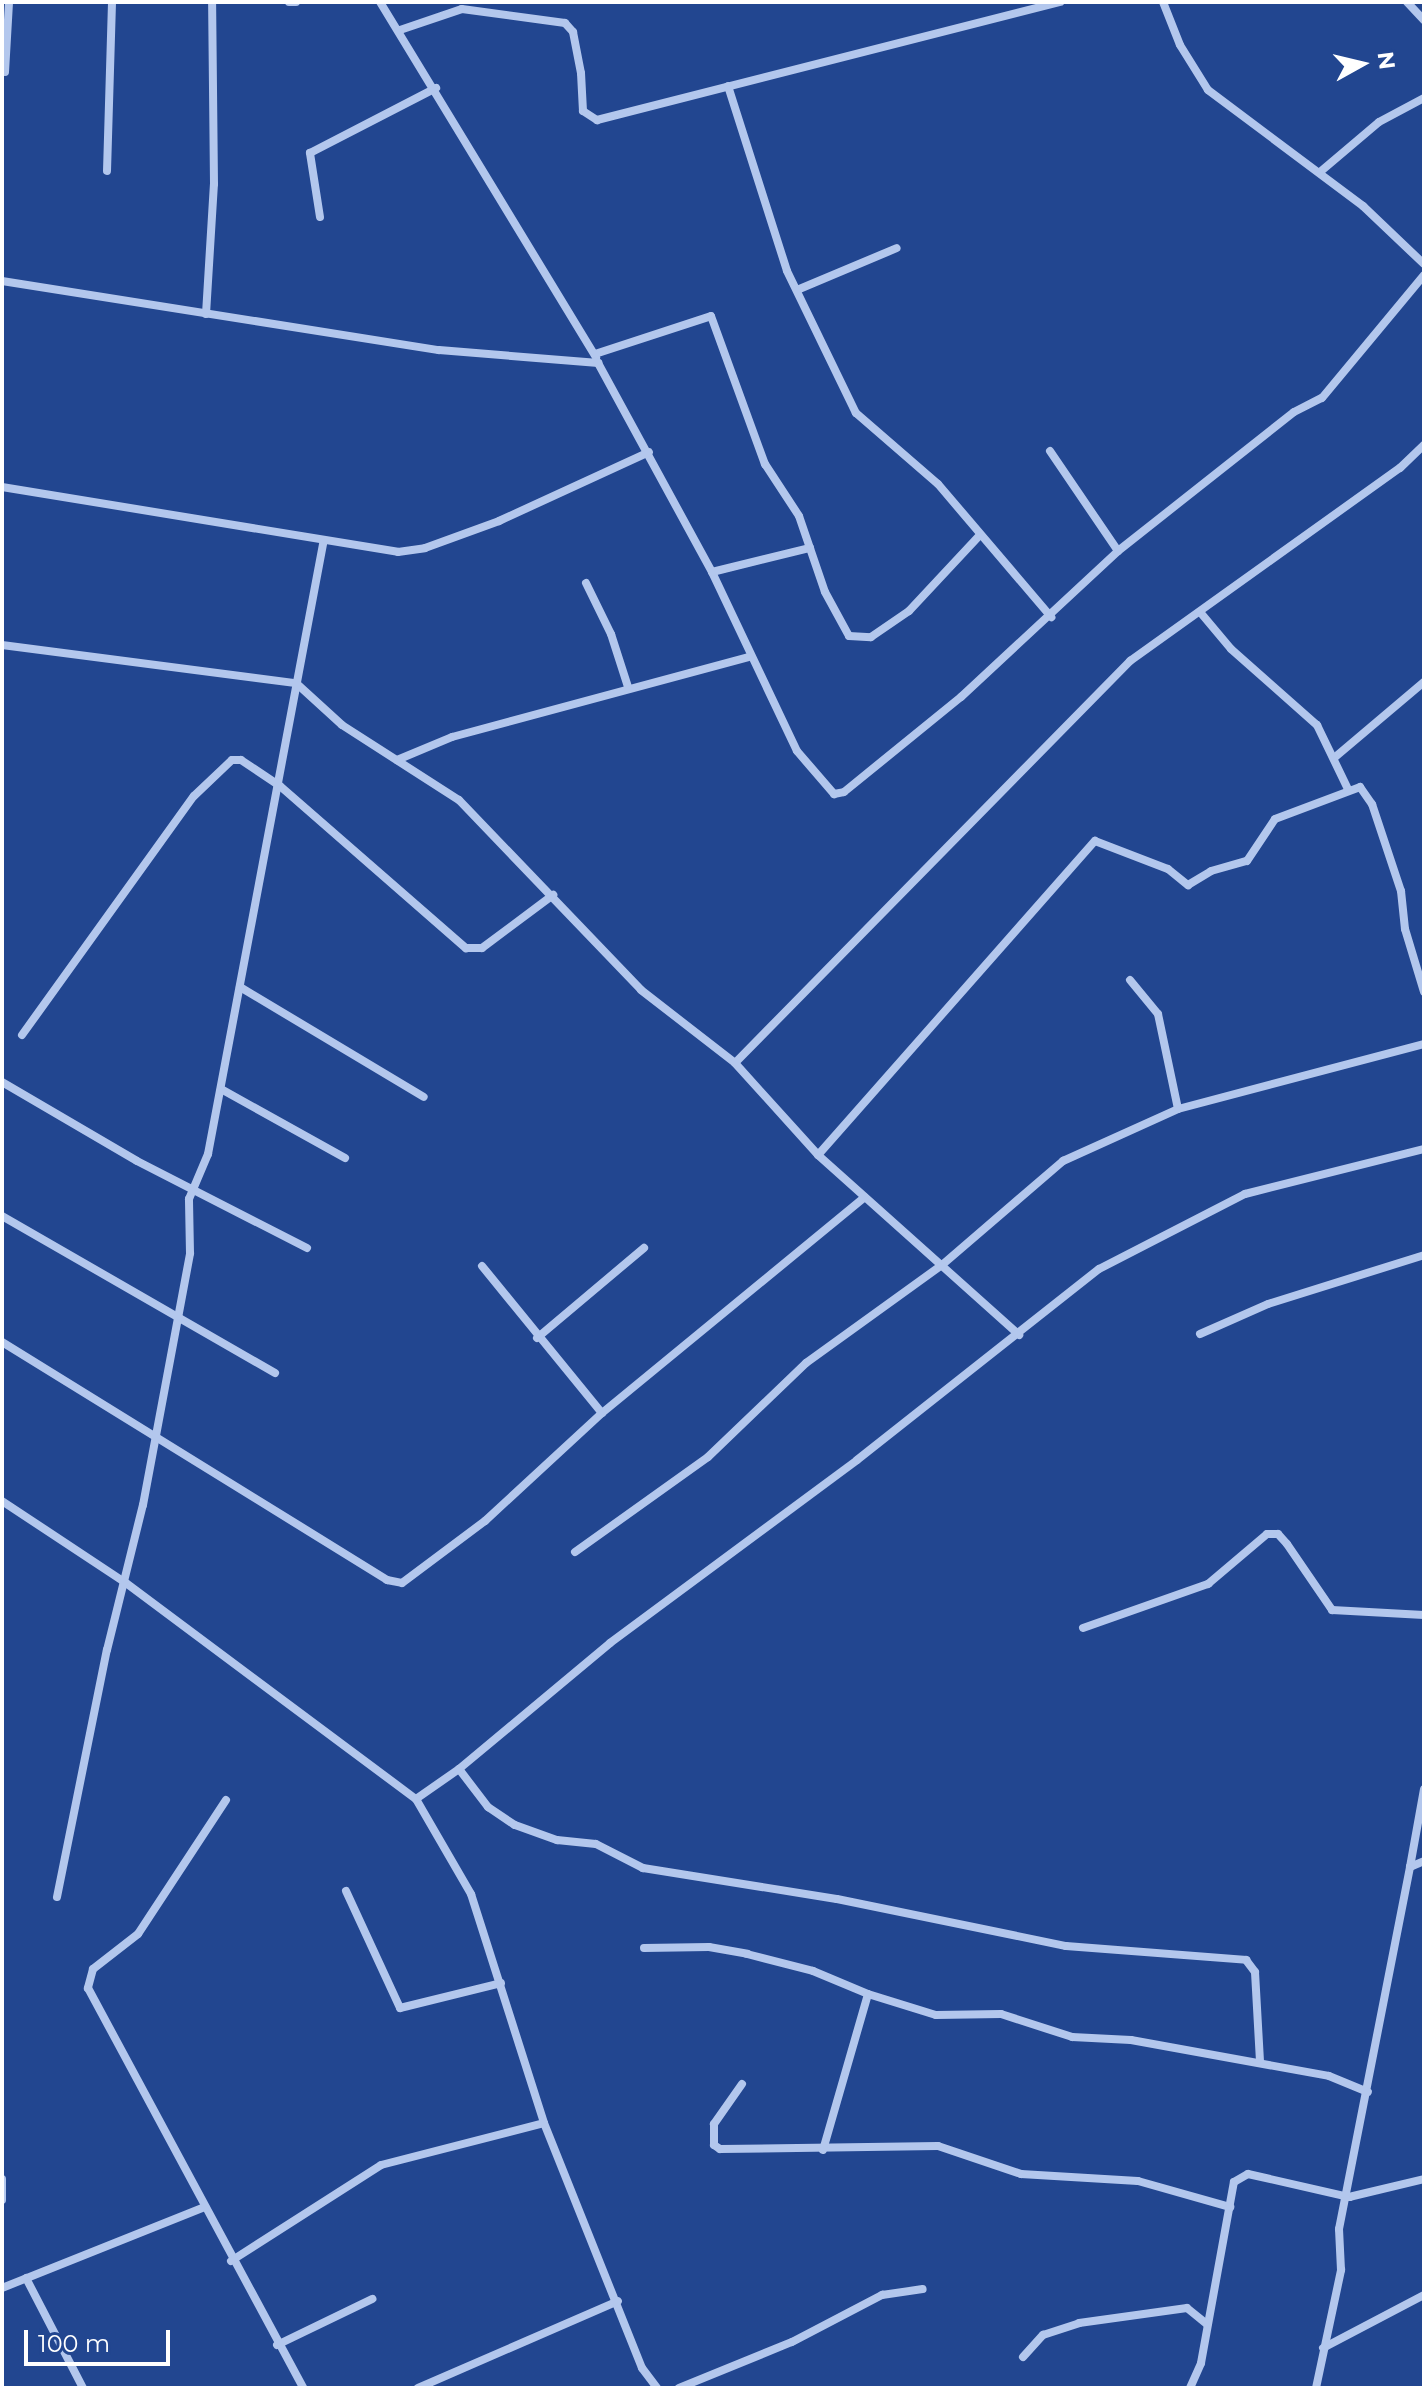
<!DOCTYPE html>
<style>
body{margin:0}
#map{position:relative;width:1426px;height:2390px;overflow:hidden;background:#224690;font-family:Montserrat,sans-serif}
div>[style]{position:absolute}
[style*='--x']{left:calc(var(--x)*1px);top:calc(var(--y)*1px);width:calc(var(--w)*1px);rotate:calc(var(--a)*1deg)}
.minor>*{height:8px;margin:-4px;padding:0 4px;transform-origin:4px;border-radius:4px;background:#b3c7ed}
span{translate:-50% -50%;white-space:nowrap;text-align:center;line-height:1.15;-webkit-text-stroke:6px #224690;paint-order:stroke}
.frame{position:absolute;inset:0;border:4px solid #fff;pointer-events:none}
.north{position:absolute;left:1322px;top:24px;width:80px;height:80px;-webkit-text-stroke:6px #224690;paint-order:stroke;rotate:82deg;font-size:22px;font-weight:700;line-height:32px;text-align:center;color:#fff}
.north::after{content:'';display:block;margin:auto;width:28px;height:36px;background:#fff;clip-path:polygon(50% 0,100% 100%,50% 72%,0 100%)}
.scale{position:absolute;left:24px;top:2330px;width:146px;height:36px;box-sizing:border-box;border:4px solid #fff;border-top:0;padding-left:10px;font-size:24px;line-height:28px;white-space:nowrap;color:#fff;-webkit-text-stroke:6px #224690;paint-order:stroke}
</style>
<div id="map">
<div class="minor">
<div style="--x:289;--y:2;--w:7;--a:0"></div>
<div style="--x:380;--y:2;--w:416;--a:58.7"></div>
<div style="--x:1163;--y:2;--w:46;--a:68.4"></div>
<div style="--x:1180;--y:45;--w:53;--a:58.1"></div>
<div style="--x:1208;--y:90;--w:194;--a:36.8"></div>
<div style="--x:1363;--y:206;--w:84;--a:43.6"></div>
<div style="--x:1407;--y:2;--w:25;--a:47"></div>
<div style="--x:400;--y:30;--w:65;--a:-18.7"></div>
<div style="--x:462;--y:9;--w:104;--a:7.7"></div>
<div style="--x:565;--y:23;--w:12;--a:48"></div>
<div style="--x:573;--y:32;--w:42;--a:79"></div>
<div style="--x:581;--y:73;--w:38;--a:87"></div>
<div style="--x:583;--y:111;--w:17;--a:33"></div>
<div style="--x:597;--y:120;--w:478;--a:-14.3"></div>
<div style="--x:5;--y:72;--w:70;--a:-86.7"></div>
<div style="--x:728;--y:86;--w:194;--a:72.3"></div>
<div style="--x:787;--y:271;--w:158;--a:64.1"></div>
<div style="--x:856;--y:413;--w:108;--a:40.9"></div>
<div style="--x:938;--y:484;--w:175;--a:49.6"></div>
<div style="--x:107;--y:171;--w:169;--a:-88.3"></div>
<div style="--x:1320;--y:172;--w:77;--a:-40.3"></div>
<div style="--x:1379;--y:122;--w:51;--a:-28.1"></div>
<div style="--x:320;--y:217;--w:65;--a:-98.9"></div>
<div style="--x:310;--y:153;--w:142;--a:-27.3"></div>
<div style="--x:2;--y:281;--w:442;--a:9"></div>
<div style="--x:439;--y:350;--w:160;--a:4.7"></div>
<div style="--x:598;--y:363;--w:238;--a:61.4"></div>
<div style="--x:712;--y:572;--w:198;--a:64.6"></div>
<div style="--x:797;--y:751;--w:57;--a:49.3"></div>
<div style="--x:834;--y:794;--w:10;--a:-11"></div>
<div style="--x:844;--y:792;--w:151;--a:-39.1"></div>
<div style="--x:961;--y:697;--w:214;--a:-42.9"></div>
<div style="--x:1118;--y:551;--w:224;--a:-38.3"></div>
<div style="--x:1294;--y:412;--w:31;--a:-27"></div>
<div style="--x:1322;--y:398;--w:160;--a:-50.3"></div>
<div style="--x:797;--y:290;--w:108;--a:-22.8"></div>
<div style="--x:206;--y:314;--w:130;--a:-86.5"></div>
<div style="--x:214;--y:184;--w:182;--a:-90.6"></div>
<div style="--x:595;--y:354;--w:122;--a:-18.1"></div>
<div style="--x:711;--y:316;--w:158;--a:70"></div>
<div style="--x:765;--y:464;--w:62;--a:56.8"></div>
<div style="--x:799;--y:516;--w:80;--a:71.1"></div>
<div style="--x:825;--y:592;--w:50;--a:61.4"></div>
<div style="--x:849;--y:636;--w:22;--a:3"></div>
<div style="--x:871;--y:637;--w:46;--a:-34.4"></div>
<div style="--x:909;--y:611;--w:103;--a:-47"></div>
<div style="--x:1050;--y:451;--w:121;--a:55.8"></div>
<div style="--x:2;--y:487;--w:401;--a:9.3"></div>
<div style="--x:398;--y:552;--w:27;--a:-8"></div>
<div style="--x:425;--y:548;--w:79;--a:-20"></div>
<div style="--x:499;--y:521;--w:165;--a:-24.7"></div>
<div style="--x:712;--y:572;--w:101;--a:-13.8"></div>
<div style="--x:586;--y:583;--w:57;--a:63.9"></div>
<div style="--x:611;--y:634;--w:56;--a:72.2"></div>
<div style="--x:1200;--y:612;--w:48;--a:50"></div>
<div style="--x:1231;--y:649;--w:115;--a:41.5"></div>
<div style="--x:1317;--y:725;--w:71;--a:64.2"></div>
<div style="--x:2;--y:645;--w:296;--a:7.4"></div>
<div style="--x:296;--y:683;--w:62;--a:42.4"></div>
<div style="--x:342;--y:725;--w:139;--a:32.7"></div>
<div style="--x:459;--y:800;--w:263;--a:46.2"></div>
<div style="--x:641;--y:990;--w:119;--a:37.8"></div>
<div style="--x:735;--y:1063;--w:124;--a:47.9"></div>
<div style="--x:818;--y:1155;--w:270;--a:41.8"></div>
<div style="--x:1334;--y:758;--w:118;--a:-40.2"></div>
<div style="--x:397;--y:760;--w:60;--a:-22.7"></div>
<div style="--x:452;--y:737;--w:307;--a:-15.1"></div>
<div style="--x:1130;--y:980;--w:44;--a:50.5"></div>
<div style="--x:1158;--y:1014;--w:97;--a:78.1"></div>
<div style="--x:240;--y:987;--w:214;--a:30.9"></div>
<div style="--x:22;--y:1035;--w:294;--a:-54.3"></div>
<div style="--x:194;--y:796;--w:52;--a:-43.5"></div>
<div style="--x:232;--y:760;--w:9;--a:0"></div>
<div style="--x:241;--y:760;--w:47;--a:33.7"></div>
<div style="--x:280;--y:786;--w:247;--a:41.1"></div>
<div style="--x:466;--y:948;--w:16;--a:0"></div>
<div style="--x:482;--y:948;--w:89;--a:-36.7"></div>
<div style="--x:735;--y:1063;--w:564;--a:-45.5"></div>
<div style="--x:1130;--y:661;--w:332;--a:-35.6"></div>
<div style="--x:1400;--y:468;--w:33;--a:-44"></div>
<div style="--x:2;--y:1082;--w:156;--a:30.3"></div>
<div style="--x:137;--y:1161;--w:191;--a:27.1"></div>
<div style="--x:221;--y:1089;--w:142;--a:29.1"></div>
<div style="--x:818;--y:1155;--w:419;--a:-48.6"></div>
<div style="--x:1095;--y:841;--w:78;--a:21"></div>
<div style="--x:1168;--y:869;--w:26;--a:39"></div>
<div style="--x:1188;--y:885;--w:27;--a:-31"></div>
<div style="--x:1211;--y:871;--w:37;--a:-16"></div>
<div style="--x:1247;--y:861;--w:50;--a:-56.3"></div>
<div style="--x:1275;--y:819;--w:91;--a:-20.6"></div>
<div style="--x:1360;--y:787;--w:21;--a:55"></div>
<div style="--x:1372;--y:804;--w:92;--a:71.6"></div>
<div style="--x:1401;--y:891;--w:38;--a:84"></div>
<div style="--x:1405;--y:929;--w:66;--a:73.2"></div>
<div style="--x:2;--y:1216;--w:315;--a:29.9"></div>
<div style="--x:482;--y:1266;--w:190;--a:50.8"></div>
<div style="--x:1200;--y:1334;--w:74;--a:-23.8"></div>
<div style="--x:1268;--y:1304;--w:164;--a:-17.4"></div>
<div style="--x:537;--y:1338;--w:140;--a:-40.1"></div>
<div style="--x:2;--y:1342;--w:453;--a:31.7"></div>
<div style="--x:387;--y:1580;--w:15;--a:11"></div>
<div style="--x:402;--y:1583;--w:104;--a:-36.8"></div>
<div style="--x:485;--y:1521;--w:159;--a:-42.7"></div>
<div style="--x:602;--y:1413;--w:340;--a:-39.4"></div>
<div style="--x:2;--y:1501;--w:149;--a:33.5"></div>
<div style="--x:126;--y:1583;--w:362;--a:36.7"></div>
<div style="--x:416;--y:1799;--w:110;--a:59.9"></div>
<div style="--x:471;--y:1894;--w:240;--a:72.3"></div>
<div style="--x:544;--y:2123;--w:264;--a:68.2"></div>
<div style="--x:642;--y:2368;--w:25;--a:53"></div>
<div style="--x:575;--y:1552;--w:163;--a:-35.5"></div>
<div style="--x:708;--y:1457;--w:136;--a:-43.8"></div>
<div style="--x:806;--y:1363;--w:168;--a:-35.8"></div>
<div style="--x:942;--y:1265;--w:160;--a:-40.7"></div>
<div style="--x:1063;--y:1161;--w:126;--a:-24.3"></div>
<div style="--x:1178;--y:1109;--w:254;--a:-14.8"></div>
<div style="--x:1083;--y:1628;--w:133;--a:-19.4"></div>
<div style="--x:1208;--y:1584;--w:77;--a:-40.3"></div>
<div style="--x:1267;--y:1534;--w:11;--a:0"></div>
<div style="--x:1278;--y:1534;--w:13;--a:48"></div>
<div style="--x:1287;--y:1544;--w:80;--a:55.7"></div>
<div style="--x:1332;--y:1610;--w:92;--a:3.1"></div>
<div style="--x:459;--y:1769;--w:48;--a:52.7"></div>
<div style="--x:488;--y:1807;--w:32;--a:34"></div>
<div style="--x:515;--y:1825;--w:45;--a:19.7"></div>
<div style="--x:557;--y:1840;--w:39;--a:6"></div>
<div style="--x:596;--y:1844;--w:53;--a:27.1"></div>
<div style="--x:643;--y:1868;--w:196;--a:9.1"></div>
<div style="--x:837;--y:1899;--w:234;--a:11.6"></div>
<div style="--x:1066;--y:1946;--w:181;--a:4.4"></div>
<div style="--x:1246;--y:1960;--w:15;--a:53"></div>
<div style="--x:1255;--y:1972;--w:90;--a:86.8"></div>
<div style="--x:416;--y:1799;--w:52;--a:-34.9"></div>
<div style="--x:459;--y:1769;--w:197;--a:-39.8"></div>
<div style="--x:610;--y:1643;--w:307;--a:-36.5"></div>
<div style="--x:857;--y:1460;--w:308;--a:-38.3"></div>
<div style="--x:1099;--y:1269;--w:164;--a:-27.2"></div>
<div style="--x:1245;--y:1194;--w:185;--a:-14.1"></div>
<div style="--x:226;--y:1800;--w:160;--a:123.3"></div>
<div style="--x:138;--y:1934;--w:57;--a:142.1"></div>
<div style="--x:93;--y:1969;--w:20;--a:105"></div>
<div style="--x:88;--y:1988;--w:454;--a:61.7"></div>
<div style="--x:1410;--y:1867;--w:79;--a:-79.8"></div>
<div style="--x:346;--y:1891;--w:129;--a:65.2"></div>
<div style="--x:400;--y:2008;--w:104;--a:-13.9"></div>
<div style="--x:57;--y:1897;--w:252;--a:-78.6"></div>
<div style="--x:107;--y:1650;--w:149;--a:-76.1"></div>
<div style="--x:143;--y:1505;--w:256;--a:-79.4"></div>
<div style="--x:190;--y:1253;--w:54;--a:-91.1"></div>
<div style="--x:189;--y:1199;--w:49;--a:-67.1"></div>
<div style="--x:208;--y:1154;--w:621;--a:-79.32"></div>
<div style="--x:644;--y:1948;--w:65;--a:-0.9"></div>
<div style="--x:709;--y:1947;--w:39;--a:10"></div>
<div style="--x:747;--y:1954;--w:68;--a:14.4"></div>
<div style="--x:813;--y:1971;--w:60;--a:22.7"></div>
<div style="--x:868;--y:1994;--w:71;--a:17.2"></div>
<div style="--x:936;--y:2015;--w:65;--a:-0.9"></div>
<div style="--x:1001;--y:2014;--w:75;--a:17.9"></div>
<div style="--x:1072;--y:2037;--w:59;--a:2.9"></div>
<div style="--x:1131;--y:2040;--w:201;--a:10.3"></div>
<div style="--x:1329;--y:2076;--w:42;--a:22.3"></div>
<div style="--x:742;--y:2084;--w:49;--a:125"></div>
<div style="--x:714;--y:2124;--w:21;--a:90"></div>
<div style="--x:714;--y:2145;--w:7;--a:34"></div>
<div style="--x:720;--y:2149;--w:218;--a:-0.8"></div>
<div style="--x:938;--y:2146;--w:88;--a:18.6"></div>
<div style="--x:1021;--y:2174;--w:117;--a:3.4"></div>
<div style="--x:1138;--y:2181;--w:96;--a:15.8"></div>
<div style="--x:823;--y:2150;--w:162;--a:-73.9"></div>
<div style="--x:2;--y:2179;--w:21;--a:90"></div>
<div style="--x:231;--y:2261;--w:178;--a:-32.6"></div>
<div style="--x:381;--y:2165;--w:168;--a:-14.4"></div>
<div style="--x:26;--y:2278;--w:124;--a:62.6"></div>
<div style="--x:2;--y:2288;--w:219;--a:-21.8"></div>
<div style="--x:277;--y:2345;--w:106;--a:-25.8"></div>
<div style="--x:1323;--y:2348;--w:114;--a:-27.7"></div>
<div style="--x:1023;--y:2357;--w:30;--a:-48"></div>
<div style="--x:1043;--y:2335;--w:38;--a:-18"></div>
<div style="--x:1079;--y:2323;--w:109;--a:-7.9"></div>
<div style="--x:1187;--y:2308;--w:26;--a:39"></div>
<div style="--x:418;--y:2388;--w:218;--a:-23.5"></div>
<div style="--x:679;--y:2388;--w:122;--a:-22.2"></div>
<div style="--x:792;--y:2342;--w:102;--a:-27.6"></div>
<div style="--x:882;--y:2295;--w:41;--a:-8.3"></div>
<div style="--x:1190;--y:2388;--w:27;--a:-66"></div>
<div style="--x:1201;--y:2363;--w:184;--a:-79.7"></div>
<div style="--x:1234;--y:2182;--w:16;--a:-30"></div>
<div style="--x:1248;--y:2174;--w:104;--a:12.8"></div>
<div style="--x:1349;--y:2197;--w:77;--a:-13.5"></div>
<div style="--x:1316;--y:2388;--w:121;--a:-78"></div>
<div style="--x:1341;--y:2270;--w:41;--a:-92.8"></div>
<div style="--x:1339;--y:2229;--w:369;--a:-78.9"></div>
<div style="--x:1410;--y:1867;--w:15;--a:-23"></div>
</div>
<div class="frame"></div>
<div class="north">N</div>
<div class="scale">100 m</div>
</div>
